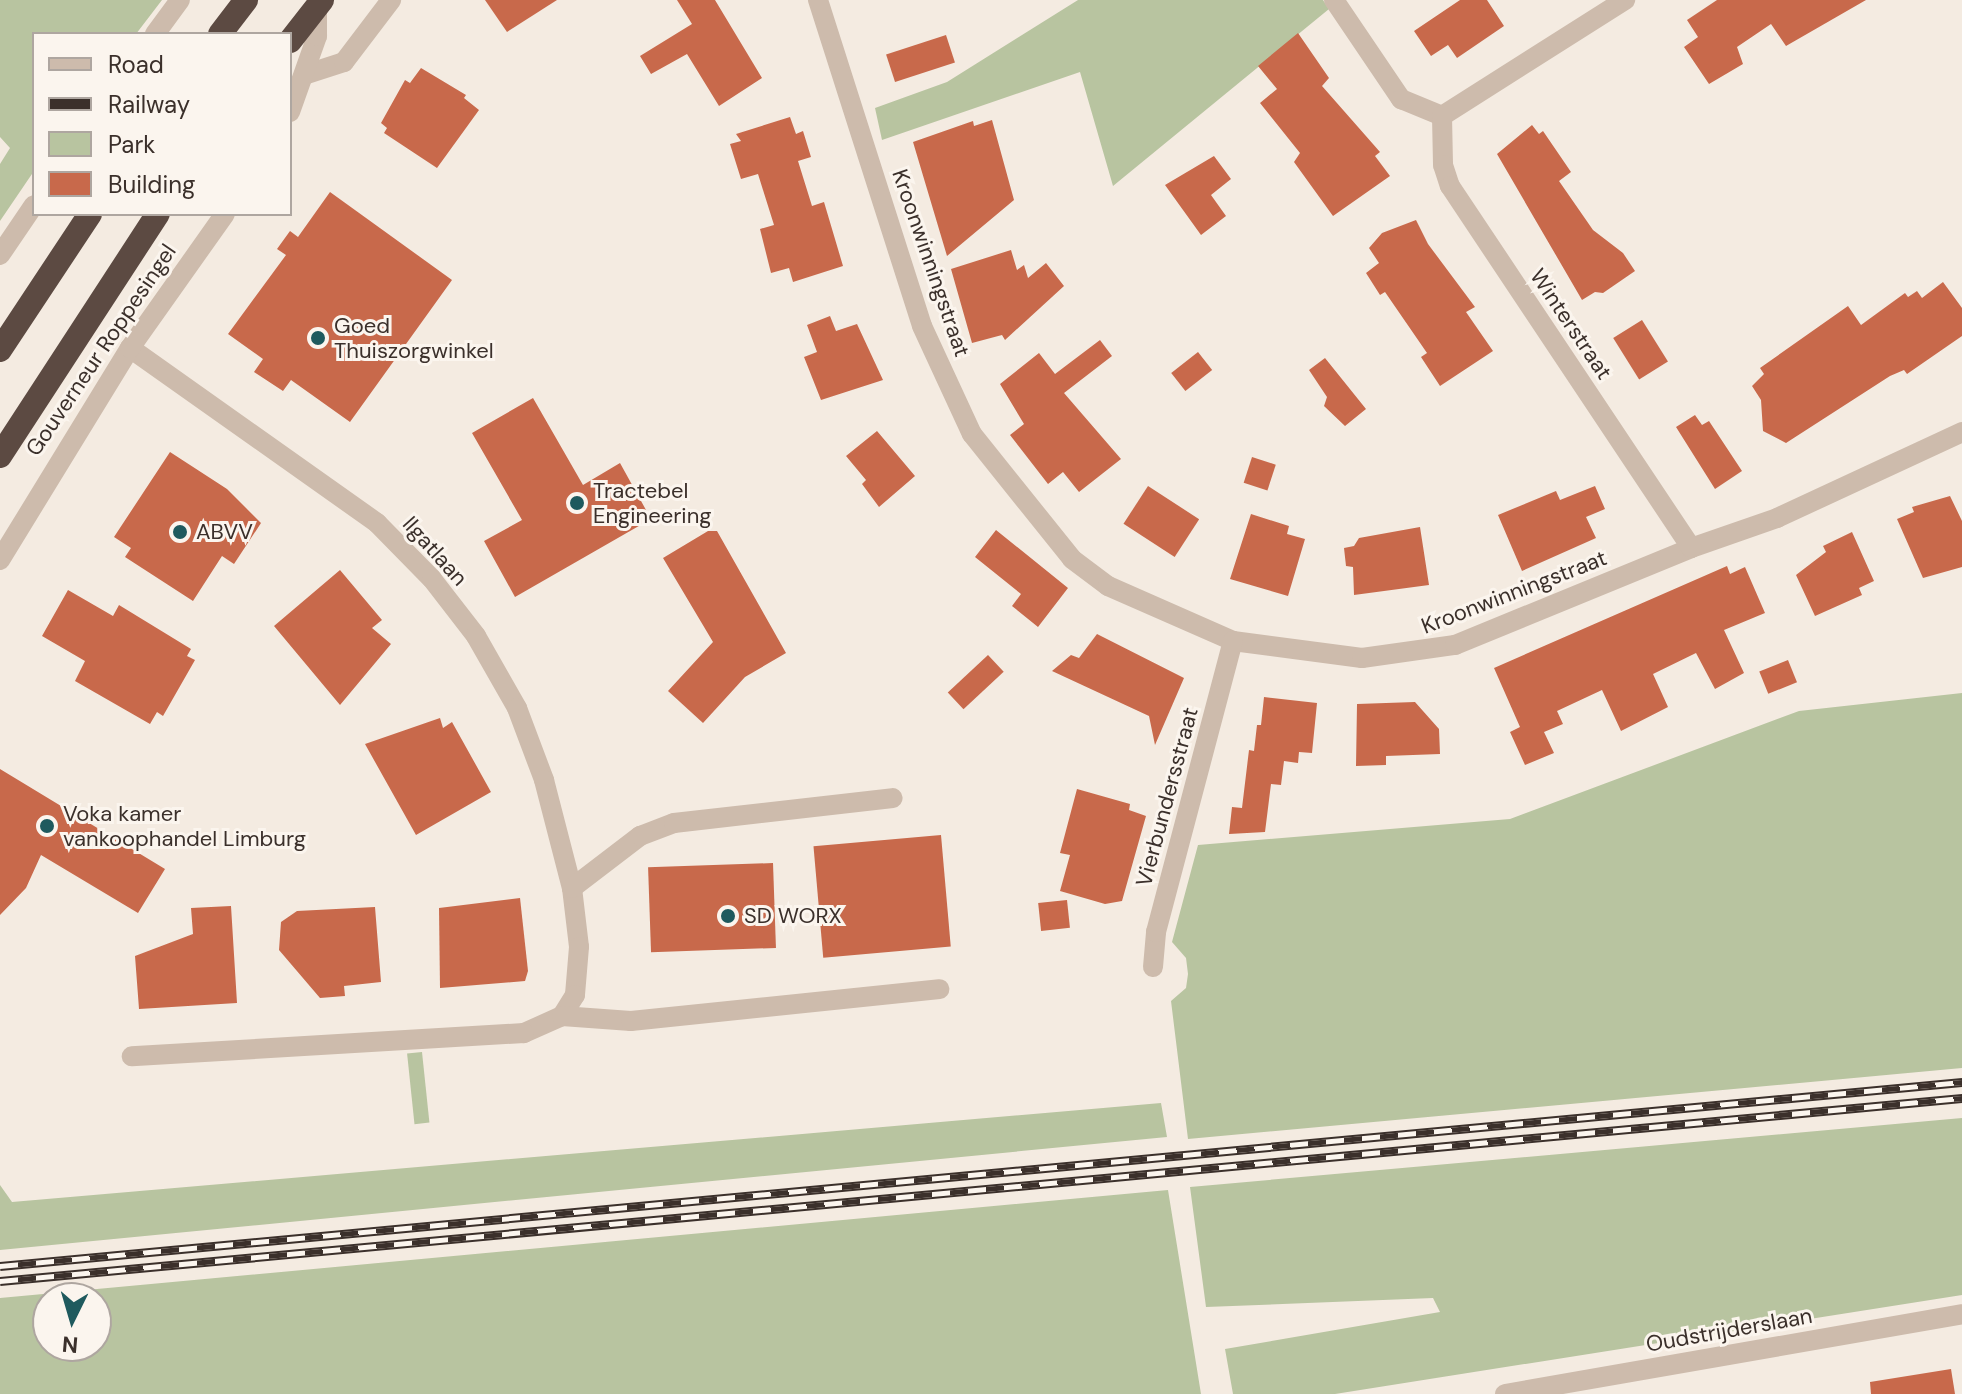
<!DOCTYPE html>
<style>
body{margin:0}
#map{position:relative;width:1962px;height:1394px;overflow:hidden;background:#f4ebe1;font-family:"DM Sans",sans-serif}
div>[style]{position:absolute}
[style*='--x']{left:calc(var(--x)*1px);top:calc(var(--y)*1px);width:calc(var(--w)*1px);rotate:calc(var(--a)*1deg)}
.green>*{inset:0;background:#b8c4a0;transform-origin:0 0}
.building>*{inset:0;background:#c8694b;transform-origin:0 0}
.minor>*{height:20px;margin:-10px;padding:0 10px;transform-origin:10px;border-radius:10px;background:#cdbbac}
.highway>*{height:24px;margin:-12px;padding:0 12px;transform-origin:12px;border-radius:12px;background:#5c4a42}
.rail>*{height:9px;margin-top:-4.5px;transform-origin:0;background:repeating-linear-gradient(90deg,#fbf5ee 0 18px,#3b302b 0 36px);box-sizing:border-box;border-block:2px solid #3b302b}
.dots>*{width:22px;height:22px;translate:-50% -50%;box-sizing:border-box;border:4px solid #fbf5ee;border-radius:50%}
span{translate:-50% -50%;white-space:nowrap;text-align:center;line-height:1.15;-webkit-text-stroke:6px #fbf5ee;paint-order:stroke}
.street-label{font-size:22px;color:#3b302b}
.poi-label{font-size:22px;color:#3b302b}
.left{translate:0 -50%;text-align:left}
.legend{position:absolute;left:32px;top:32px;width:260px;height:184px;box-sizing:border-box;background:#fbf5ee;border:2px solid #aea6a0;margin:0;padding:10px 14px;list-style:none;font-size:24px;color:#3b302b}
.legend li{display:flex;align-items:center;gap:16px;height:40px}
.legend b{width:40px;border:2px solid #aea6a0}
.north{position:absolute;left:32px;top:1282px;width:80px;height:80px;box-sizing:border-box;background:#fbf5ee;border:2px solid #aea6a0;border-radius:50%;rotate:185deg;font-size:22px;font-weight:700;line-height:32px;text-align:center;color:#3b302b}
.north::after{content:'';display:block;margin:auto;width:28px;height:36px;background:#1f5a5e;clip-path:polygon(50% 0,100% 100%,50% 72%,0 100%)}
</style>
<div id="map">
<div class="green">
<div style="clip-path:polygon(0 0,162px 0,136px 34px,34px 34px,34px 171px,0 221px,0 164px,10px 148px,0 137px)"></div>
<div style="clip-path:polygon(1078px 0,1323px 0,1329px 9px,1113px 186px,1080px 72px,882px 140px,875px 108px,947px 82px)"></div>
<div style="clip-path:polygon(1962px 693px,1962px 1068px,1188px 1139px,1171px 1001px,1186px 988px,1188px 974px,1186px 958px,1172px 942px,1198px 845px,1510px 819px,1799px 711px)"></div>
<div style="left:422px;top:1052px;width:71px;height:15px;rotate:84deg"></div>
<div style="clip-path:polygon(1161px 1103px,1167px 1137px,0 1250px,0 1185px,12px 1202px)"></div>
<div style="clip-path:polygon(1962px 1118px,1962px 1295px,1335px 1394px,1233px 1394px,1225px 1349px,1440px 1312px,1433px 1298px,1206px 1307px,1190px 1187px)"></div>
<div style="clip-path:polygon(evenodd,1168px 1190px,1201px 1394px,0 1394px,0 1298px,1168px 1190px,48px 1298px,96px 1298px,96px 1346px,48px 1346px,48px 1298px)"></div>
</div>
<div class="building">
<div style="clip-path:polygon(485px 0,557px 0,507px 32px)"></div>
<div style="clip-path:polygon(677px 0,715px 0,762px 78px,719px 106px,687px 54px,651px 74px,640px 56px,692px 24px)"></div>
<div style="clip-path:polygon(1460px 0,1487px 0,1504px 26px,1457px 58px,1448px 45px,1431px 56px,1414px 31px)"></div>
<div style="clip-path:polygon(1717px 0,1866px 0,1786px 46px,1771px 24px,1737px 47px,1743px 64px,1709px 84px,1684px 47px,1698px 37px,1687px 20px)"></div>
<div style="clip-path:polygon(1298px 33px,1329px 78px,1322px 86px,1380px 152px,1375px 156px,1390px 176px,1333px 216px,1294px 162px,1300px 153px,1260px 103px,1277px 89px,1258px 66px)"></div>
<div style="left:946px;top:35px;width:29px;height:63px;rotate:72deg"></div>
<div style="clip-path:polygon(421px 68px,466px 95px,464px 98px,479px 110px,437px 168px,384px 133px,387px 128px,381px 123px,405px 80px,410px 83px)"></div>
<div style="clip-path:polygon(790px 117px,796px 134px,803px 131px,811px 157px,798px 161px,812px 206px,824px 202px,843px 266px,793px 282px,789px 268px,771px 273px,760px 229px,774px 225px,758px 174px,741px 179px,730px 144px,741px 141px,736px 134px)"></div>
<div style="clip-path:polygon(992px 120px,1014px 200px,947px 256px,913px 142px,973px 121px,974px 126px)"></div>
<div style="clip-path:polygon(1532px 125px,1539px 134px,1543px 131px,1571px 172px,1559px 181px,1593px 230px,1623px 253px,1635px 271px,1603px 293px,1595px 292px,1582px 300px,1497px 154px)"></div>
<div style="clip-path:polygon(1214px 156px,1231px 179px,1211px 195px,1226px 216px,1201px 235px,1165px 185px)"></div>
<div style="clip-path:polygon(330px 192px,452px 280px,350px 422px,291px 380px,283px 391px,254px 372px,263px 359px,228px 334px,286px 255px,277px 249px,290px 231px,298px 237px)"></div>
<div style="clip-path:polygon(1416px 220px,1428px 244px,1475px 307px,1466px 312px,1493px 351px,1440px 386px,1421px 357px,1427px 353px,1385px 292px,1380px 295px,1366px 273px,1379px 263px,1369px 248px,1382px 233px)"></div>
<div style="clip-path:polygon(1011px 250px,1017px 270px,1024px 265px,1028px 278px,1046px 263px,1064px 286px,1005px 340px,1002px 335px,972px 343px,951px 269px)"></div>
<div style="clip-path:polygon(1943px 282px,1962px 308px,1962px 336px,1907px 374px,1904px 370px,1890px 376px,1786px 443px,1763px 431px,1761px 400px,1752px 386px,1764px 374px,1760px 368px,1848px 306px,1861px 325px,1905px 293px,1908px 297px,1917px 291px,1922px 298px)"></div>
<div style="clip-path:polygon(830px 316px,836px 331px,857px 324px,883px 380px,821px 400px,804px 357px,817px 352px,807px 325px)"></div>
<div style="left:1642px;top:320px;width:49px;height:34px;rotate:58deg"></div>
<div style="clip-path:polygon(1100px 340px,1112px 356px,1064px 393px,1121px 459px,1079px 492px,1063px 472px,1048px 484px,1010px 435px,1024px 424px,1000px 384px,1039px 353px,1055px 374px)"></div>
<div style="left:1198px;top:352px;width:23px;height:34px;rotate:52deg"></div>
<div style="clip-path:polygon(1325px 358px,1366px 409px,1345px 426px,1324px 406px,1327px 397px,1309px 370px)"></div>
<div style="clip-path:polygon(533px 398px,583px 485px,620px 463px,651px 519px,515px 597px,484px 541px,522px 520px,472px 433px)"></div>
<div style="clip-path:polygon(1695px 415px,1702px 425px,1709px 421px,1742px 471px,1715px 489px,1676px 427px)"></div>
<div style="clip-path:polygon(877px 431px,915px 476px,879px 507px,862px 484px,866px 480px,846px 456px)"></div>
<div style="clip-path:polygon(170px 452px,227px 489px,261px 523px,234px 564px,222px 556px,193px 601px,125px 557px,131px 548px,114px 537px)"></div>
<div style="left:1252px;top:457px;width:25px;height:27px;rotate:18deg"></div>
<div style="left:1148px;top:486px;width:61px;height:45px;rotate:33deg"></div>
<div style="clip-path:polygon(1595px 486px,1605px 509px,1586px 517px,1596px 538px,1522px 571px,1498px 515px,1556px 491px,1560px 500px)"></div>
<div style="clip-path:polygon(1950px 496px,1962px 521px,1962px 567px,1923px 578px,1897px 519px,1914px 512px,1912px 507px)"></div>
<div style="clip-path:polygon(1251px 514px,1289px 526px,1287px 534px,1305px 539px,1288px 596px,1230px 579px)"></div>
<div style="clip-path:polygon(1420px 527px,1429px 585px,1354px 595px,1353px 567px,1346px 566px,1344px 548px,1354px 546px,1359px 538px)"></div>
<div style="clip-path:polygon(996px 530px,1068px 588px,1038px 627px,1012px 606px,1021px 594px,975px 557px)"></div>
<div style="clip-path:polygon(708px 531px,717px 531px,786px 653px,745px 677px,703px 723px,668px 691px,713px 642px,663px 558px)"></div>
<div style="clip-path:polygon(1852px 532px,1874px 581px,1859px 588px,1862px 595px,1815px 616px,1796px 575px,1826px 552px,1823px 546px)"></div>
<div style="clip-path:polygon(1727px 566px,1730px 574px,1745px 567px,1765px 613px,1724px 630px,1744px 673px,1715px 689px,1696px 653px,1653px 674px,1668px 707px,1621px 731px,1602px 690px,1557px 711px,1563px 724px,1544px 732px,1554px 753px,1525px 765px,1510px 732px,1520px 727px,1494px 668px)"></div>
<div style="clip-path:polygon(340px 570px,382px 620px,372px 628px,391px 644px,340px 705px,274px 626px)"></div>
<div style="clip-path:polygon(68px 590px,113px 616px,119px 605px,191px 649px,187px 656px,195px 660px,163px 716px,157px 712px,150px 724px,75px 681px,85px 661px,42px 636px)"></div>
<div style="clip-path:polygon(1097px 634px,1184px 678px,1155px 745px,1149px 716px,1052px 671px,1071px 655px,1079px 658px)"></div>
<div style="left:988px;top:655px;width:23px;height:55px;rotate:47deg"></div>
<div style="left:1788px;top:660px;width:24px;height:31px;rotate:68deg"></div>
<div style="clip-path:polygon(1264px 697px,1317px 703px,1312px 753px,1299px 752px,1298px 763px,1284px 761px,1281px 785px,1271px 784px,1265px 832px,1229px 834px,1232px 807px,1242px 808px,1249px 750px,1254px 751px,1257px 725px,1261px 725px)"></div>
<div style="clip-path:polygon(1415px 702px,1439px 729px,1440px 754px,1386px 756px,1386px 765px,1356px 766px,1357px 704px)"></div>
<div style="clip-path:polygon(440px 718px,443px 728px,452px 722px,491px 792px,416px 835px,365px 744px)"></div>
<div style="clip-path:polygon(0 769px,165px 869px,138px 913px,41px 855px,26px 888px,0 915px)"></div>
<div style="clip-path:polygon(1077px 789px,1130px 804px,1129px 810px,1146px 816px,1122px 901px,1105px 904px,1060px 891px,1070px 855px,1060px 853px)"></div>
<div style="left:941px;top:835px;width:112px;height:128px;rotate:85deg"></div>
<div style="left:773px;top:863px;width:85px;height:125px;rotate:88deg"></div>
<div style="clip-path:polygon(520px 898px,528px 971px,525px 981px,440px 988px,439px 908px)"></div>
<div style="left:1067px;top:900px;width:28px;height:29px;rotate:84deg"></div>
<div style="clip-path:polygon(231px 906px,237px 1003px,139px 1009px,135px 956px,193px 934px,191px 908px)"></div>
<div style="clip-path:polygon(375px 907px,381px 982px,344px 986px,345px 996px,320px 998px,279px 950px,281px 922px,297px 911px)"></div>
<div style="clip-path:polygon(1951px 1369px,1955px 1394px,1871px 1394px,1870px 1382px)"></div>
</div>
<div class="minor">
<div style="--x:818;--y:0;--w:342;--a:72.3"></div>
<div style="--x:922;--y:326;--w:119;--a:65.2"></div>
<div style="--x:972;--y:434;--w:160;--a:51.3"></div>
<div style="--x:1072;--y:559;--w:45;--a:36.9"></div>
<div style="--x:1108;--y:586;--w:137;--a:23.7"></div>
<div style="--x:1233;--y:641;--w:130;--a:7.5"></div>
<div style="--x:1362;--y:658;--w:94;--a:-8"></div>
<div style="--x:1455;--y:645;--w:255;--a:-22.3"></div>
<div style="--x:1691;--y:548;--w:91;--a:-19.2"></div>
<div style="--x:1777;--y:518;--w:204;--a:-24.9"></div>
<div style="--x:1334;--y:0;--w:120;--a:55.9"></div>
<div style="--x:1401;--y:99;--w:44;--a:22.5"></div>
<div style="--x:1442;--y:116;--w:217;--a:-32.4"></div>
<div style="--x:155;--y:34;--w:42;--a:-53.7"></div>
<div style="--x:307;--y:74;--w:39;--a:-18"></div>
<div style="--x:344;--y:62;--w:78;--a:-52.8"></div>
<div style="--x:290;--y:112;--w:81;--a:-70.4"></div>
<div style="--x:317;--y:36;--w:28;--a:-90"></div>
<div style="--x:1442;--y:116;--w:49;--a:88.8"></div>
<div style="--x:1443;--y:165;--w:22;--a:72"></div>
<div style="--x:1450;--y:186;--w:435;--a:56.3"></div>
<div style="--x:0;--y:255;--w:60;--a:-55.8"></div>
<div style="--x:130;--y:348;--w:303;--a:35.3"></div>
<div style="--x:377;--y:523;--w:78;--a:45.5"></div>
<div style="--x:432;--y:579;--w:72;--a:52.3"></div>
<div style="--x:476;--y:636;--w:83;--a:60.3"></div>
<div style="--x:517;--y:708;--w:77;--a:69.4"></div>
<div style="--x:544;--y:780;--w:112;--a:75.5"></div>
<div style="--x:572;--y:888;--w:59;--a:83.2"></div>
<div style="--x:579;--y:947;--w:48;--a:94.8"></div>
<div style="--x:575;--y:995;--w:25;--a:122"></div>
<div style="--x:562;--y:1016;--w:42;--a:155.9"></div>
<div style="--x:524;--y:1033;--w:393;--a:176.6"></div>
<div style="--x:0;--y:560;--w:249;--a:-58.5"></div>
<div style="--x:130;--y:348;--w:164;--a:-54.7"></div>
<div style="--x:572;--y:888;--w:86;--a:-37.4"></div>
<div style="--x:640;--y:836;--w:36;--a:-21"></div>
<div style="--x:674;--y:823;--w:220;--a:-6.5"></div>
<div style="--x:1153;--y:967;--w:35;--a:-85"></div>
<div style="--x:1156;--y:932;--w:301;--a:-75.2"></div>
<div style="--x:562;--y:1016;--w:69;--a:4.1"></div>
<div style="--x:631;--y:1021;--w:310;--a:-5.9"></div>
<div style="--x:1505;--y:1394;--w:464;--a:-9.9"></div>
</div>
<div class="highway">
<div style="--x:220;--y:34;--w:43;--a:-52.6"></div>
<div style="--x:290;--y:41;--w:52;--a:-52"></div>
<div style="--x:0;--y:350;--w:163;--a:-56.5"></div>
<div style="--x:0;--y:456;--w:289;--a:-56.9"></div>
</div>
<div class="rail">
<div style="--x:0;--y:1266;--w:1971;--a:-5.36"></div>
<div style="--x:0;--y:1281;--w:1971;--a:-5.33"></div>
</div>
<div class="dots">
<div style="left:318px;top:338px;background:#1f5a5e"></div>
<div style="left:577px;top:503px;background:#1f5a5e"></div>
<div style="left:180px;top:532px;background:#1f5a5e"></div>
<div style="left:47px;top:826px;background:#1f5a5e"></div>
<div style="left:728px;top:916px;background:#1f5a5e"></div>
</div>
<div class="street-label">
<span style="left:931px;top:263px;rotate:71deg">Kroonwinningstraat</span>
<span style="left:1571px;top:324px;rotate:56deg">Winterstraat</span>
<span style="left:101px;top:350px;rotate:-56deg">Gouverneur Roppesingel</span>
<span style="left:435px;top:551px;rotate:48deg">Ilgatlaan</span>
<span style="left:1514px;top:592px;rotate:-21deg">Kroonwinningstraat</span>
<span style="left:1167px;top:797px;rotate:-75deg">Vierbundersstraat</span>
<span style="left:1729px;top:1330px;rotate:-10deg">Oudstrijderslaan</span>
</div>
<div class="poi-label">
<span class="left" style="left:334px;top:338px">Goed<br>Thuiszorgwinkel</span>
<span class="left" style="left:593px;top:503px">Tractebel<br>Engineering</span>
<span class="left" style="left:196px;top:532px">ABVV</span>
<span class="left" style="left:63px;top:826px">Voka kamer<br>vankoophandel Limburg</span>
<span class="left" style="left:744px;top:916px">SD WORX</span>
</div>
<ul class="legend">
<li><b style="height:10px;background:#cdbbac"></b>Road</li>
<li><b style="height:10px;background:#3b302b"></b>Railway</li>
<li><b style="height:22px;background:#b8c4a0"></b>Park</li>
<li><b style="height:22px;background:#c8694b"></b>Building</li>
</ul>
<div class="north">N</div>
</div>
